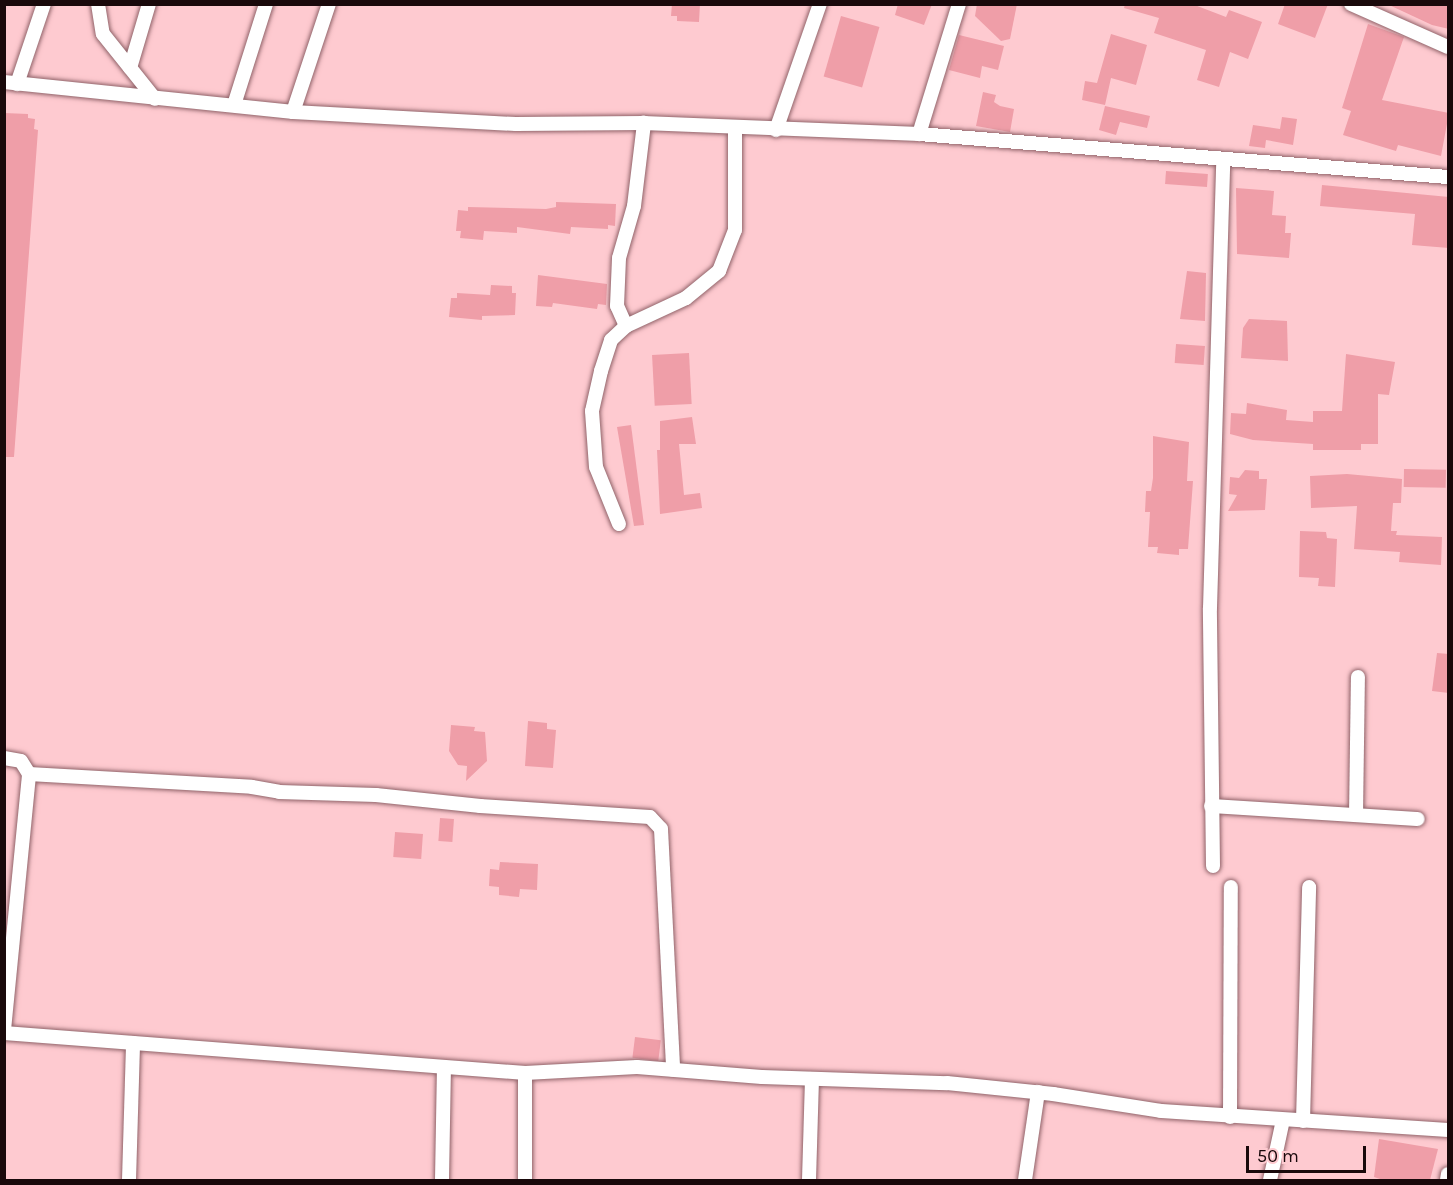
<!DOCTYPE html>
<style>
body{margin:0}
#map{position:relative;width:1453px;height:1185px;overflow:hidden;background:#fecad0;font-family:Karla,sans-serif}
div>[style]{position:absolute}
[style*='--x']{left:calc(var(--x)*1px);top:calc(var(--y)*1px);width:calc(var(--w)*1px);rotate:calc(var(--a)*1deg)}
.building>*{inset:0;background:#ef9ea8;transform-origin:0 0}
.roads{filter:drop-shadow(0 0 2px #906369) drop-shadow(0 0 2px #906369)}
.minor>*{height:14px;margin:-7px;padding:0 7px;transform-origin:7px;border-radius:7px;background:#fff}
span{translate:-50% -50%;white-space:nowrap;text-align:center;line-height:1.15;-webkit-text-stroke:6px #fecad0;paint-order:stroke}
.frame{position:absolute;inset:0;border:6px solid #19090b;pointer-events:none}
.scale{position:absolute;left:1246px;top:1146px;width:120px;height:27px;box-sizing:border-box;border:3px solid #19090b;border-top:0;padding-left:8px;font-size:18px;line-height:21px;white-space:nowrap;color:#19090b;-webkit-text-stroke:4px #fecad0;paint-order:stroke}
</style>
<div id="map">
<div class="building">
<div style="clip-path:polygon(672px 4px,700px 4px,699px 22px,677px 21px,677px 16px,671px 16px)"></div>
<div style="clip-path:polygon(898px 4px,932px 4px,924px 25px,895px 15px)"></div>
<div style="clip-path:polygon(977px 4px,1017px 4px,1010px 39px,1001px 41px,975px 16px)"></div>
<div style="clip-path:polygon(1125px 4px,1192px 4px,1226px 17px,1229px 10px,1262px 22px,1248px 59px,1230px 52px,1219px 87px,1197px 80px,1206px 50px,1154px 33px,1159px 18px,1124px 8px)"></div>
<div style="clip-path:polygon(1285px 4px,1328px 4px,1315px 38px,1278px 24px)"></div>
<div style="clip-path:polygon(1387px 4px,1449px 4px,1449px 29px,1432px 25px)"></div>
<div style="left:841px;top:16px;width:40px;height:63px;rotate:16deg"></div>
<div style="clip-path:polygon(1368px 24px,1404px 37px,1382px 100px,1449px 113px,1441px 156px,1398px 145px,1396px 151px,1343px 135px,1351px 111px,1342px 108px)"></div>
<div style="clip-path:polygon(1111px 34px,1147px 45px,1136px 85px,1111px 78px,1105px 105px,1082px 100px,1085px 81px,1097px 83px)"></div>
<div style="clip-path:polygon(959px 35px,1004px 46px,998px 70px,982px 66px,980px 78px,949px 70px)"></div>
<div style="clip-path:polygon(983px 92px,996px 95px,994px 102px,1000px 106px,1014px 109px,1010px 132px,976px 126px)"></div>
<div style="clip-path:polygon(1105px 106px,1150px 116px,1147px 128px,1120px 122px,1116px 135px,1099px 130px)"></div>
<div style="clip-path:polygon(4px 113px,28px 114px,28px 118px,35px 119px,34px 129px,38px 130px,14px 457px,4px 457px)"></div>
<div style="clip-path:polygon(1282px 117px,1297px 119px,1293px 145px,1266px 140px,1265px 148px,1249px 146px,1253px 125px,1280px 129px)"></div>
<div style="left:1166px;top:171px;width:42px;height:13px;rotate:4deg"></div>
<div style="clip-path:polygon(1322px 185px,1449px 197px,1449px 248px,1412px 245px,1415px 214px,1320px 206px)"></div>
<div style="clip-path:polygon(1236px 188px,1274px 191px,1272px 215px,1286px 216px,1285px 233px,1291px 233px,1289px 258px,1237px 254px)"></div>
<div style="clip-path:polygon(556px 202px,616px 204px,615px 226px,608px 225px,608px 229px,571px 227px,570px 234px,517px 227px,517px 233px,484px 231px,483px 240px,460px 238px,461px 231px,456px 231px,458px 210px,468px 211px,468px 207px,546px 209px,556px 207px)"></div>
<div style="clip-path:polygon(1187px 271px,1206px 273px,1205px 321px,1180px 319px)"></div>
<div style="clip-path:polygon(538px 275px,607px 284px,606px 305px,598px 304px,597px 309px,553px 303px,552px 307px,536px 306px)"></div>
<div style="clip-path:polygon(491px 285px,512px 286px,512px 293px,516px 293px,515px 315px,482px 316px,482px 320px,449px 317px,451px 298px,457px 298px,457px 293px,490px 295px)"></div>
<div style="clip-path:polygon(1249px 319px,1287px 321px,1288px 361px,1241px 358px,1243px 328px)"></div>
<div style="left:1176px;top:344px;width:29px;height:19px;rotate:4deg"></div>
<div style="left:689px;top:353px;width:51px;height:37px;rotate:87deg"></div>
<div style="clip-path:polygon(1346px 354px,1395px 362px,1389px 395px,1378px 394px,1378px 444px,1361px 444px,1361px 450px,1313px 450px,1313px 444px,1253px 440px,1230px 434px,1231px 413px,1246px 414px,1247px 403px,1287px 410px,1286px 420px,1313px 422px,1313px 411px,1342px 411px)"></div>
<div style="clip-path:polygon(692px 417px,696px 444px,679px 444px,684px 495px,700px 493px,702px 508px,660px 514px,657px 450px,660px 450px,660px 421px)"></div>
<div style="clip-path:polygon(631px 425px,644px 525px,634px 526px,617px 427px)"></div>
<div style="clip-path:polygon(1153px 436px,1189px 442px,1187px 481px,1193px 481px,1188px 549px,1179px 549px,1179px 555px,1157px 553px,1158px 547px,1148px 547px,1150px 512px,1145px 512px,1146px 491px,1151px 491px,1153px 478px)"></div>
<div style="left:1404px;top:469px;width:42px;height:18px;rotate:1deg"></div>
<div style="clip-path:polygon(1245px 470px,1259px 471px,1259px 479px,1267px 479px,1265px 510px,1228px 511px,1237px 495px,1229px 494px,1230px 477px,1239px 478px)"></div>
<div style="clip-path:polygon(1347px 474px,1402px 479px,1401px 503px,1393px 503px,1391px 531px,1397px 531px,1396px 535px,1442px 537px,1441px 565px,1399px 562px,1400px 552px,1354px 549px,1357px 506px,1311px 508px,1310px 476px)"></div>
<div style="clip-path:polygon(1300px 531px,1326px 532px,1327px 538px,1337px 539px,1335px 587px,1318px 586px,1319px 578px,1299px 577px)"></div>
<div style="clip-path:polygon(1437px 653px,1449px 654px,1449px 693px,1432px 691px)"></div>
<div style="clip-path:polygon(528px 721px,547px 723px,547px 729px,556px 730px,553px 768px,525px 766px)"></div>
<div style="clip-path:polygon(451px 725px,475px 727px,474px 731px,485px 732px,487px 761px,466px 781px,467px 766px,458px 765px,449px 751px)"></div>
<div style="left:440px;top:818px;width:14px;height:23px;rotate:4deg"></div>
<div style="left:395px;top:832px;width:28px;height:25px;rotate:4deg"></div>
<div style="clip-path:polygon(500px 862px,538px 864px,537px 890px,520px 889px,519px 897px,499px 895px,499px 887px,489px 886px,490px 869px,499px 870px)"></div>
<div style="left:635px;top:1037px;width:26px;height:21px;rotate:7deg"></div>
<div style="clip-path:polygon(1379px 1139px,1438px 1149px,1430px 1180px,1383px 1180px,1374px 1177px)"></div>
</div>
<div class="roads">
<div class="minor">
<div style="--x:98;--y:4;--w:30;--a:81"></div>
<div style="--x:103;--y:34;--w:83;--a:51.3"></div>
<div style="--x:1351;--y:4;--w:106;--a:23.9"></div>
<div style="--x:130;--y:68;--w:67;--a:-73.5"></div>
<div style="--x:4;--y:82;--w:291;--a:5.9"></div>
<div style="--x:293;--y:112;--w:223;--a:3.1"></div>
<div style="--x:516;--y:124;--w:128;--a:-0.4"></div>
<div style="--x:644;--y:123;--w:275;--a:2.3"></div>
<div style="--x:919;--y:134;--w:531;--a:4.65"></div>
<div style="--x:17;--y:84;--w:84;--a:-71.4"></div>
<div style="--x:234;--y:105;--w:106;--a:-72.4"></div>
<div style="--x:293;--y:112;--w:114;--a:-71.6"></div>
<div style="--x:776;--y:130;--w:133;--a:-70.8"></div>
<div style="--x:919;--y:134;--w:136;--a:-72.9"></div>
<div style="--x:626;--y:326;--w:22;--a:-114"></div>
<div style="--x:617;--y:306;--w:48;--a:-87.6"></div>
<div style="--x:619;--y:258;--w:54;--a:-73.9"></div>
<div style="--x:634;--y:206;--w:84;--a:-83.1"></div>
<div style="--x:619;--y:524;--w:61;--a:-112"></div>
<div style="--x:596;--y:467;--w:56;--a:-94.1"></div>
<div style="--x:592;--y:411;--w:41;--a:-77.3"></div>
<div style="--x:601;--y:371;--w:33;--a:-72"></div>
<div style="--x:611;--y:340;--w:21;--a:-43"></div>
<div style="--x:626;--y:326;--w:66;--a:-25"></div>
<div style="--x:686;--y:298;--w:43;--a:-39.3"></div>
<div style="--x:719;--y:271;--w:44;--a:-68.7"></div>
<div style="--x:735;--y:230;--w:101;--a:-90"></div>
<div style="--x:4;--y:758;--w:17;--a:10"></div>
<div style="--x:21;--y:761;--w:15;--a:58"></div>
<div style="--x:29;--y:774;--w:223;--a:3.3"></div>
<div style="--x:252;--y:787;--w:27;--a:10"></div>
<div style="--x:279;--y:792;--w:97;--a:1.8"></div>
<div style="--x:376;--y:795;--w:105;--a:6"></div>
<div style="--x:480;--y:806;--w:170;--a:3.7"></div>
<div style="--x:650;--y:817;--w:16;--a:47"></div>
<div style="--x:661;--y:829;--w:241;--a:87.1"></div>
<div style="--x:1211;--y:806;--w:207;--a:3.6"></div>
<div style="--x:1356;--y:815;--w:138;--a:-89.2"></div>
<div style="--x:1213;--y:866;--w:258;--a:-90.7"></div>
<div style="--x:1210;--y:608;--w:448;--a:-88.3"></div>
<div style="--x:4;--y:1030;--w:257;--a:-84.4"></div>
<div style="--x:4;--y:1033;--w:523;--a:4.39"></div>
<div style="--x:525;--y:1073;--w:112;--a:-3.1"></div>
<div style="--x:637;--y:1067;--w:125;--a:4.6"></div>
<div style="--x:762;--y:1077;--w:185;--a:1.9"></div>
<div style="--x:947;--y:1083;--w:107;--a:5.9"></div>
<div style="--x:1053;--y:1094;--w:109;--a:8.9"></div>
<div style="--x:1161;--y:1111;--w:288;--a:3.8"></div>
<div style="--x:525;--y:1073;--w:107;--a:90"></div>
<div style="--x:1230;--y:1117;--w:230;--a:-89.8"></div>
<div style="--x:1303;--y:1121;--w:234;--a:-88.5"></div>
<div style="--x:129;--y:1180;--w:137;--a:-88.3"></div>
<div style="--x:442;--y:1180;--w:113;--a:-89"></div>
<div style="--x:809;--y:1180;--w:101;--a:-88.3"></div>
<div style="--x:1025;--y:1180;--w:89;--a:-81.6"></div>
<div style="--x:1270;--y:1180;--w:61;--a:-77.8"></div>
<div style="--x:1447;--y:1180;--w:6;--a:-81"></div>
</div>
</div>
<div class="frame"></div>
<div class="scale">50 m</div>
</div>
